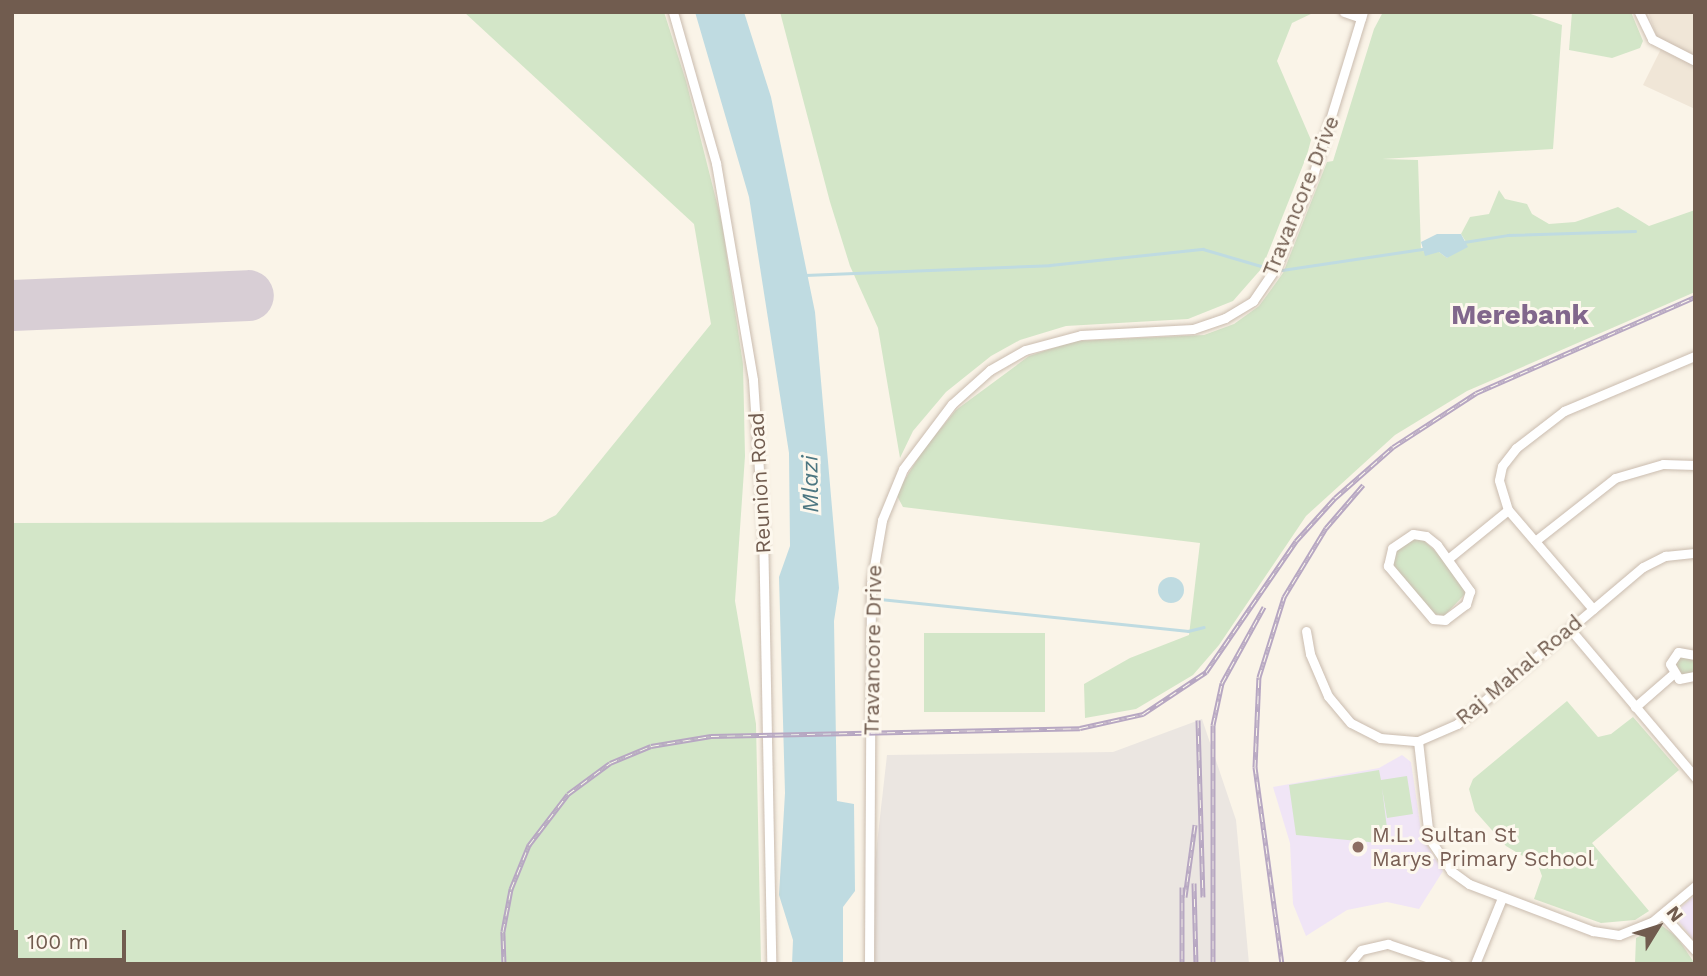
<!DOCTYPE html>
<style>
body{margin:0}
#map{position:relative;width:1707px;height:976px;overflow:hidden;background:#faf4e8;font-family:"Work Sans",sans-serif}
div>[style]{position:absolute}
[style*='--x']{left:calc(var(--x)*1px);top:calc(var(--y)*1px);width:calc(var(--w)*1px);rotate:calc(var(--a)*1deg)}
.residential>*{inset:0;background:#f0e6d7}
.industrial>*{inset:0;background:#ebe6e1}
.education>*{inset:0;background:#f0e5f6}
.green>*{inset:0;background:#d3e6c8;transform-origin:0 0}
.water>*{inset:0;background:#bfdbe1}
.round{border-radius:50%}
.stream>*{height:2.5px;margin:-1.25px;padding:0 1.25px;transform-origin:1.25px;border-radius:1.25px;background:#bfdbe1}
.runway>*{height:51px;margin:-25.5px;padding:0 25.5px;transform-origin:25.5px;border-radius:25.5px;background:#d8ced5}
.roads{filter:drop-shadow(0 0 2px #cabcaf) drop-shadow(0 0 2px #cabcaf)}
.minor>*{height:9px;margin:-4.5px;padding:0 4.5px;transform-origin:4.5px;border-radius:4.5px;background:#fff}
.rail>*{height:5px;margin-top:-2.5px;transform-origin:0;background:repeating-linear-gradient(90deg,#fdf8ee 0 8px,#b7a7c2 0 16px);box-sizing:border-box;border-block:2px solid #b7a7c2}
.dots>*{width:19px;height:19px;translate:-50% -50%;box-sizing:border-box;border:4px solid #fdf8ee;border-radius:50%}
span{translate:-50% -50%;white-space:nowrap;text-align:center;line-height:1.15;-webkit-text-stroke:6px #fdf8ee;paint-order:stroke}
.street-label{font-size:21px;color:#715c4f}
.education-label{font-size:21px;color:#785e54}
.left{translate:0 -50%;text-align:left}
.water-label{font-size:23px;color:#4c7681;font-style:italic}
.district-label{font-size:28px;color:#81678c;font-weight:700}
.frame{position:absolute;inset:0;border:14px solid #715c4f;pointer-events:none}
.north{position:absolute;left:1623px;top:892px;width:70px;height:70px;-webkit-text-stroke:5px #fdf8ee;paint-order:stroke;rotate:52deg;font-size:19px;font-weight:700;line-height:28px;text-align:center;color:#715c4f}
.north::after{content:'';display:block;margin:auto;width:24px;height:32px;background:#715c4f;clip-path:polygon(50% 0,100% 100%,50% 72%,0 100%)}
.scale{position:absolute;left:14px;top:930px;width:112px;height:32px;box-sizing:border-box;border:4px solid #715c4f;border-top:0;padding-left:9px;font-size:21px;line-height:24px;white-space:nowrap;color:#715c4f;-webkit-text-stroke:5px #fdf8ee;paint-order:stroke}
</style>
<div id="map">
<div class="residential">
<div style="clip-path:polygon(1648px 12px,1695px 12px,1695px 109px,1643px 85px,1661px 49px)"></div>
</div>
<div class="industrial">
<div style="clip-path:polygon(1202px 719px,1236px 820px,1249px 964px,875px 964px,872px 888px,887px 755px,1113px 752px)"></div>
</div>
<div class="education">
<div style="clip-path:polygon(1402px 755px,1411px 762px,1422px 837px,1443px 871px,1419px 909px,1387px 902px,1347px 910px,1306px 936px,1293px 904px,1290px 843px,1273px 787px,1379px 768px)"></div>
<div style="clip-path:polygon(1695px 895px,1695px 942px,1677px 919px,1678px 910px)"></div>
</div>
<div class="green">
<div style="clip-path:polygon(464px 12px,664px 12px,686px 81px,722px 223px,743px 364px,745px 456px,735px 601px,756px 724px,761px 964px,12px 964px,12px 523px,542px 522px,556px 515px,711px 324px,694px 224px)"></div>
<div style="clip-path:polygon(780px 12px,1315px 12px,1292px 23px,1277px 61px,1311px 140px,1307px 155px,1262px 268px,1233px 301px,1188px 319px,1066px 326px,1020px 340px,991px 356px,946px 392px,913px 431px,900px 458px,878px 328px,850px 266px,830px 202px)"></div>
<div style="clip-path:polygon(1383px 12px,1525px 12px,1562px 25px,1553px 149px,1382px 159px,1418px 160px,1421px 251px,1439px 252px,1447px 258px,1466px 242px,1461px 234px,1470px 217px,1489px 214px,1499px 190px,1505px 199px,1527px 204px,1532px 214px,1549px 224px,1575px 222px,1618px 207px,1649px 226px,1695px 210px,1695px 292px,1467px 391px,1395px 435px,1306px 516px,1219px 645px,1193px 675px,1136px 709px,1085px 718px,1084px 684px,1130px 658px,1189px 635px,1200px 543px,903px 507px,896px 494px,923px 450px,956px 410px,1029px 356px,1075px 341px,1204px 335px,1234px 324px,1259px 306px,1283px 273px,1327px 162px,1333px 161px,1374px 29px)"></div>
<div style="clip-path:polygon(1572px 12px,1631px 12px,1643px 41px,1640px 48px,1612px 58px,1569px 50px)"></div>
<div style="clip-path:polygon(1420px 537px,1448px 563px,1466px 593px,1444px 616px,1431px 613px,1392px 563px,1392px 553px,1408px 539px)"></div>
<div style="left:924px;top:633px;width:121px;height:79px"></div>
<div style="clip-path:polygon(1679px 655px,1695px 657px,1695px 673px,1678px 675px,1674px 660px)"></div>
<div style="clip-path:polygon(1567px 701px,1598px 737px,1611px 734px,1633px 717px,1679px 770px,1592px 843px,1649px 911px,1635px 920px,1601px 923px,1534px 899px,1542px 876px,1538px 865px,1506px 846px,1475px 811px,1469px 789px,1473px 779px)"></div>
<div style="clip-path:polygon(1379px 770px,1381px 780px,1407px 776px,1413px 814px,1387px 818px,1382px 788px,1389px 844px,1296px 835px,1289px 785px)"></div>
<div style="clip-path:polygon(1661px 925px,1677px 937px,1695px 964px,1635px 964px,1636px 938px)"></div>
</div>
<div class="water">
<div style="clip-path:polygon(695px 12px,744px 12px,771px 97px,815px 312px,839px 588px,834px 621px,837px 801px,854px 804px,855px 891px,843px 907px,843px 964px,792px 964px,793px 940px,779px 895px,785px 793px,779px 577px,790px 546px,789px 453px,749px 197px)"></div>
<div style="clip-path:polygon(1437px 234px,1461px 234px,1468px 247px,1447px 258px,1439px 252px,1425px 256px,1421px 242px)"></div>
<div class="round" style="left:1158px;top:577px;width:26px;height:26px"></div>
</div>
<div class="stream">
<div style="--x:1464;--y:242;--w:45;--a:-9"></div>
<div style="--x:1508;--y:235;--w:127;--a:-1.8"></div>
<div style="--x:1282;--y:270;--w:143;--a:-8.5"></div>
<div style="--x:805;--y:275;--w:245;--a:-2.3"></div>
<div style="--x:1050;--y:265;--w:154;--a:-6"></div>
<div style="--x:1203;--y:249;--w:60;--a:16.3"></div>
<div style="--x:880;--y:599;--w:310;--a:5.9"></div>
<div style="--x:1188;--y:631;--w:16;--a:-14"></div>
</div>
<div class="runway">
<div style="--x:12;--y:305;--w:236;--a:-2.4"></div>
</div>
<div class="roads">
<div class="minor">
<div style="--x:673;--y:12;--w:157;--a:74.1"></div>
<div style="--x:716;--y:163;--w:220;--a:80.3"></div>
<div style="--x:753;--y:380;--w:149;--a:86.2"></div>
<div style="--x:763;--y:529;--w:435;--a:88.9"></div>
<div style="--x:1344;--y:12;--w:18;--a:19"></div>
<div style="--x:1639;--y:12;--w:30;--a:64"></div>
<div style="--x:1652;--y:39;--w:48;--a:27.1"></div>
<div style="--x:1413;--y:534;--w:13;--a:9"></div>
<div style="--x:1426;--y:536;--w:14;--a:39"></div>
<div style="--x:1437;--y:545;--w:57;--a:54.3"></div>
<div style="--x:1470;--y:591;--w:14;--a:107"></div>
<div style="--x:1466;--y:604;--w:26;--a:143"></div>
<div style="--x:1445;--y:620;--w:12;--a:-175"></div>
<div style="--x:1433;--y:619;--w:70;--a:-130.3"></div>
<div style="--x:1388;--y:566;--w:18;--a:-77"></div>
<div style="--x:1392;--y:548;--w:25;--a:-34"></div>
<div style="--x:1535;--y:541;--w:102;--a:-38.2"></div>
<div style="--x:1615;--y:478;--w:50;--a:-16.3"></div>
<div style="--x:1663;--y:464;--w:32;--a:2"></div>
<div style="--x:1449;--y:558;--w:76;--a:-39.1"></div>
<div style="--x:1593;--y:609;--w:130;--a:-130.6"></div>
<div style="--x:1508;--y:510;--w:31;--a:-107"></div>
<div style="--x:1499;--y:480;--w:14;--a:-78"></div>
<div style="--x:1502;--y:466;--w:23;--a:-52"></div>
<div style="--x:1516;--y:448;--w:61;--a:-37.6"></div>
<div style="--x:1564;--y:411;--w:142;--a:-22.8"></div>
<div style="--x:1570;--y:629;--w:194;--a:49.8"></div>
<div style="--x:1306;--y:631;--w:23;--a:80"></div>
<div style="--x:1310;--y:654;--w:46;--a:66.8"></div>
<div style="--x:1328;--y:696;--w:35;--a:50"></div>
<div style="--x:1351;--y:723;--w:33;--a:27"></div>
<div style="--x:1380;--y:738;--w:38;--a:5"></div>
<div style="--x:1418;--y:741;--w:43;--a:-23.6"></div>
<div style="--x:1457;--y:724;--w:243;--a:-40.2"></div>
<div style="--x:1643;--y:567;--w:25;--a:-27"></div>
<div style="--x:1665;--y:556;--w:30;--a:-6"></div>
<div style="--x:1695;--y:655;--w:17;--a:-170"></div>
<div style="--x:1678;--y:652;--w:14;--a:124"></div>
<div style="--x:1670;--y:664;--w:17;--a:59"></div>
<div style="--x:1679;--y:679;--w:16;--a:-11"></div>
<div style="--x:1635;--y:707;--w:50;--a:-41"></div>
<div style="--x:1418;--y:741;--w:98;--a:83.5"></div>
<div style="--x:1429;--y:838;--w:40;--a:56"></div>
<div style="--x:1451;--y:871;--w:22;--a:36"></div>
<div style="--x:1469;--y:884;--w:133;--a:20.8"></div>
<div style="--x:1593;--y:931;--w:26;--a:9"></div>
<div style="--x:1619;--y:935;--w:35;--a:-22"></div>
<div style="--x:1652;--y:922;--w:56;--a:-39.9"></div>
<div style="--x:1662;--y:914;--w:49;--a:47.5"></div>
<div style="--x:869;--y:964;--w:380;--a:-89.7"></div>
<div style="--x:871;--y:584;--w:65;--a:-80.2"></div>
<div style="--x:882;--y:520;--w:55;--a:-67.6"></div>
<div style="--x:903;--y:469;--w:81;--a:-53"></div>
<div style="--x:952;--y:404;--w:51;--a:-41.8"></div>
<div style="--x:990;--y:370;--w:40;--a:-29.7"></div>
<div style="--x:1025;--y:350;--w:58;--a:-15"></div>
<div style="--x:1081;--y:335;--w:112;--a:-3.1"></div>
<div style="--x:1193;--y:329;--w:34;--a:-19"></div>
<div style="--x:1225;--y:318;--w:33;--a:-31"></div>
<div style="--x:1253;--y:301;--w:42;--a:-55.6"></div>
<div style="--x:1277;--y:266;--w:101;--a:-68.5"></div>
<div style="--x:1314;--y:172;--w:167;--a:-73"></div>
<div style="--x:1349;--y:964;--w:18;--a:-49"></div>
<div style="--x:1361;--y:950;--w:28;--a:-13"></div>
<div style="--x:1388;--y:944;--w:62;--a:18.7"></div>
<div style="--x:1475;--y:964;--w:71;--a:-67.8"></div>
</div>
</div>
<div class="rail">
<div style="--x:1198;--y:720;--w:177;--a:88.4"></div>
<div style="--x:1194;--y:883;--w:81;--a:88.6"></div>
<div style="--x:1182;--y:887;--w:77;--a:90"></div>
<div style="--x:1185;--y:897;--w:73;--a:-82.1"></div>
<div style="--x:504;--y:964;--w:33;--a:-92"></div>
<div style="--x:503;--y:931;--w:43;--a:-79.2"></div>
<div style="--x:511;--y:889;--w:48;--a:-67.8"></div>
<div style="--x:529;--y:845;--w:64;--a:-52.6"></div>
<div style="--x:568;--y:794;--w:52;--a:-36.4"></div>
<div style="--x:610;--y:763;--w:44;--a:-22.5"></div>
<div style="--x:651;--y:746;--w:61;--a:-9.5"></div>
<div style="--x:711;--y:736;--w:369;--a:-1.2"></div>
<div style="--x:1080;--y:728;--w:65;--a:-12.5"></div>
<div style="--x:1143;--y:714;--w:76;--a:-33.7"></div>
<div style="--x:1206;--y:672;--w:159;--a:-55.5"></div>
<div style="--x:1296;--y:541;--w:58;--a:-47.8"></div>
<div style="--x:1335;--y:498;--w:77;--a:-41.3"></div>
<div style="--x:1393;--y:447;--w:99;--a:-33"></div>
<div style="--x:1476;--y:393;--w:239;--a:-23.7"></div>
<div style="--x:1213;--y:964;--w:239;--a:-90"></div>
<div style="--x:1213;--y:725;--w:43;--a:-77.9"></div>
<div style="--x:1222;--y:683;--w:87;--a:-61.1"></div>
<div style="--x:1282;--y:964;--w:199;--a:-97.8"></div>
<div style="--x:1255;--y:767;--w:90;--a:-87.5"></div>
<div style="--x:1259;--y:677;--w:84;--a:-72.6"></div>
<div style="--x:1284;--y:597;--w:81;--a:-58.7"></div>
<div style="--x:1326;--y:528;--w:57;--a:-49.3"></div>
</div>
<div class="dots">
<div style="left:1358px;top:847px;background:#8d6e63"></div>
</div>
<div class="street-label">
<span style="left:1301px;top:196px;rotate:-68deg">Travancore Drive</span>
<span style="left:760px;top:483px;rotate:-93deg">Reunion Road</span>
<span style="left:873px;top:650px;rotate:-89deg">Travancore Drive</span>
<span style="left:1519px;top:670px;rotate:-40deg">Raj Mahal Road</span>
</div>
<div class="education-label">
<span class="left" style="left:1372px;top:847px">M.L. Sultan St<br>Marys Primary School</span>
</div>
<div class="water-label">
<span style="left:811px;top:484px;rotate:-91deg">Mlazi</span>
</div>
<div class="district-label">
<span style="left:1520px;top:315px">Merebank</span>
</div>
<div class="frame"></div>
<div class="north">N</div>
<div class="scale">100 m</div>
</div>
